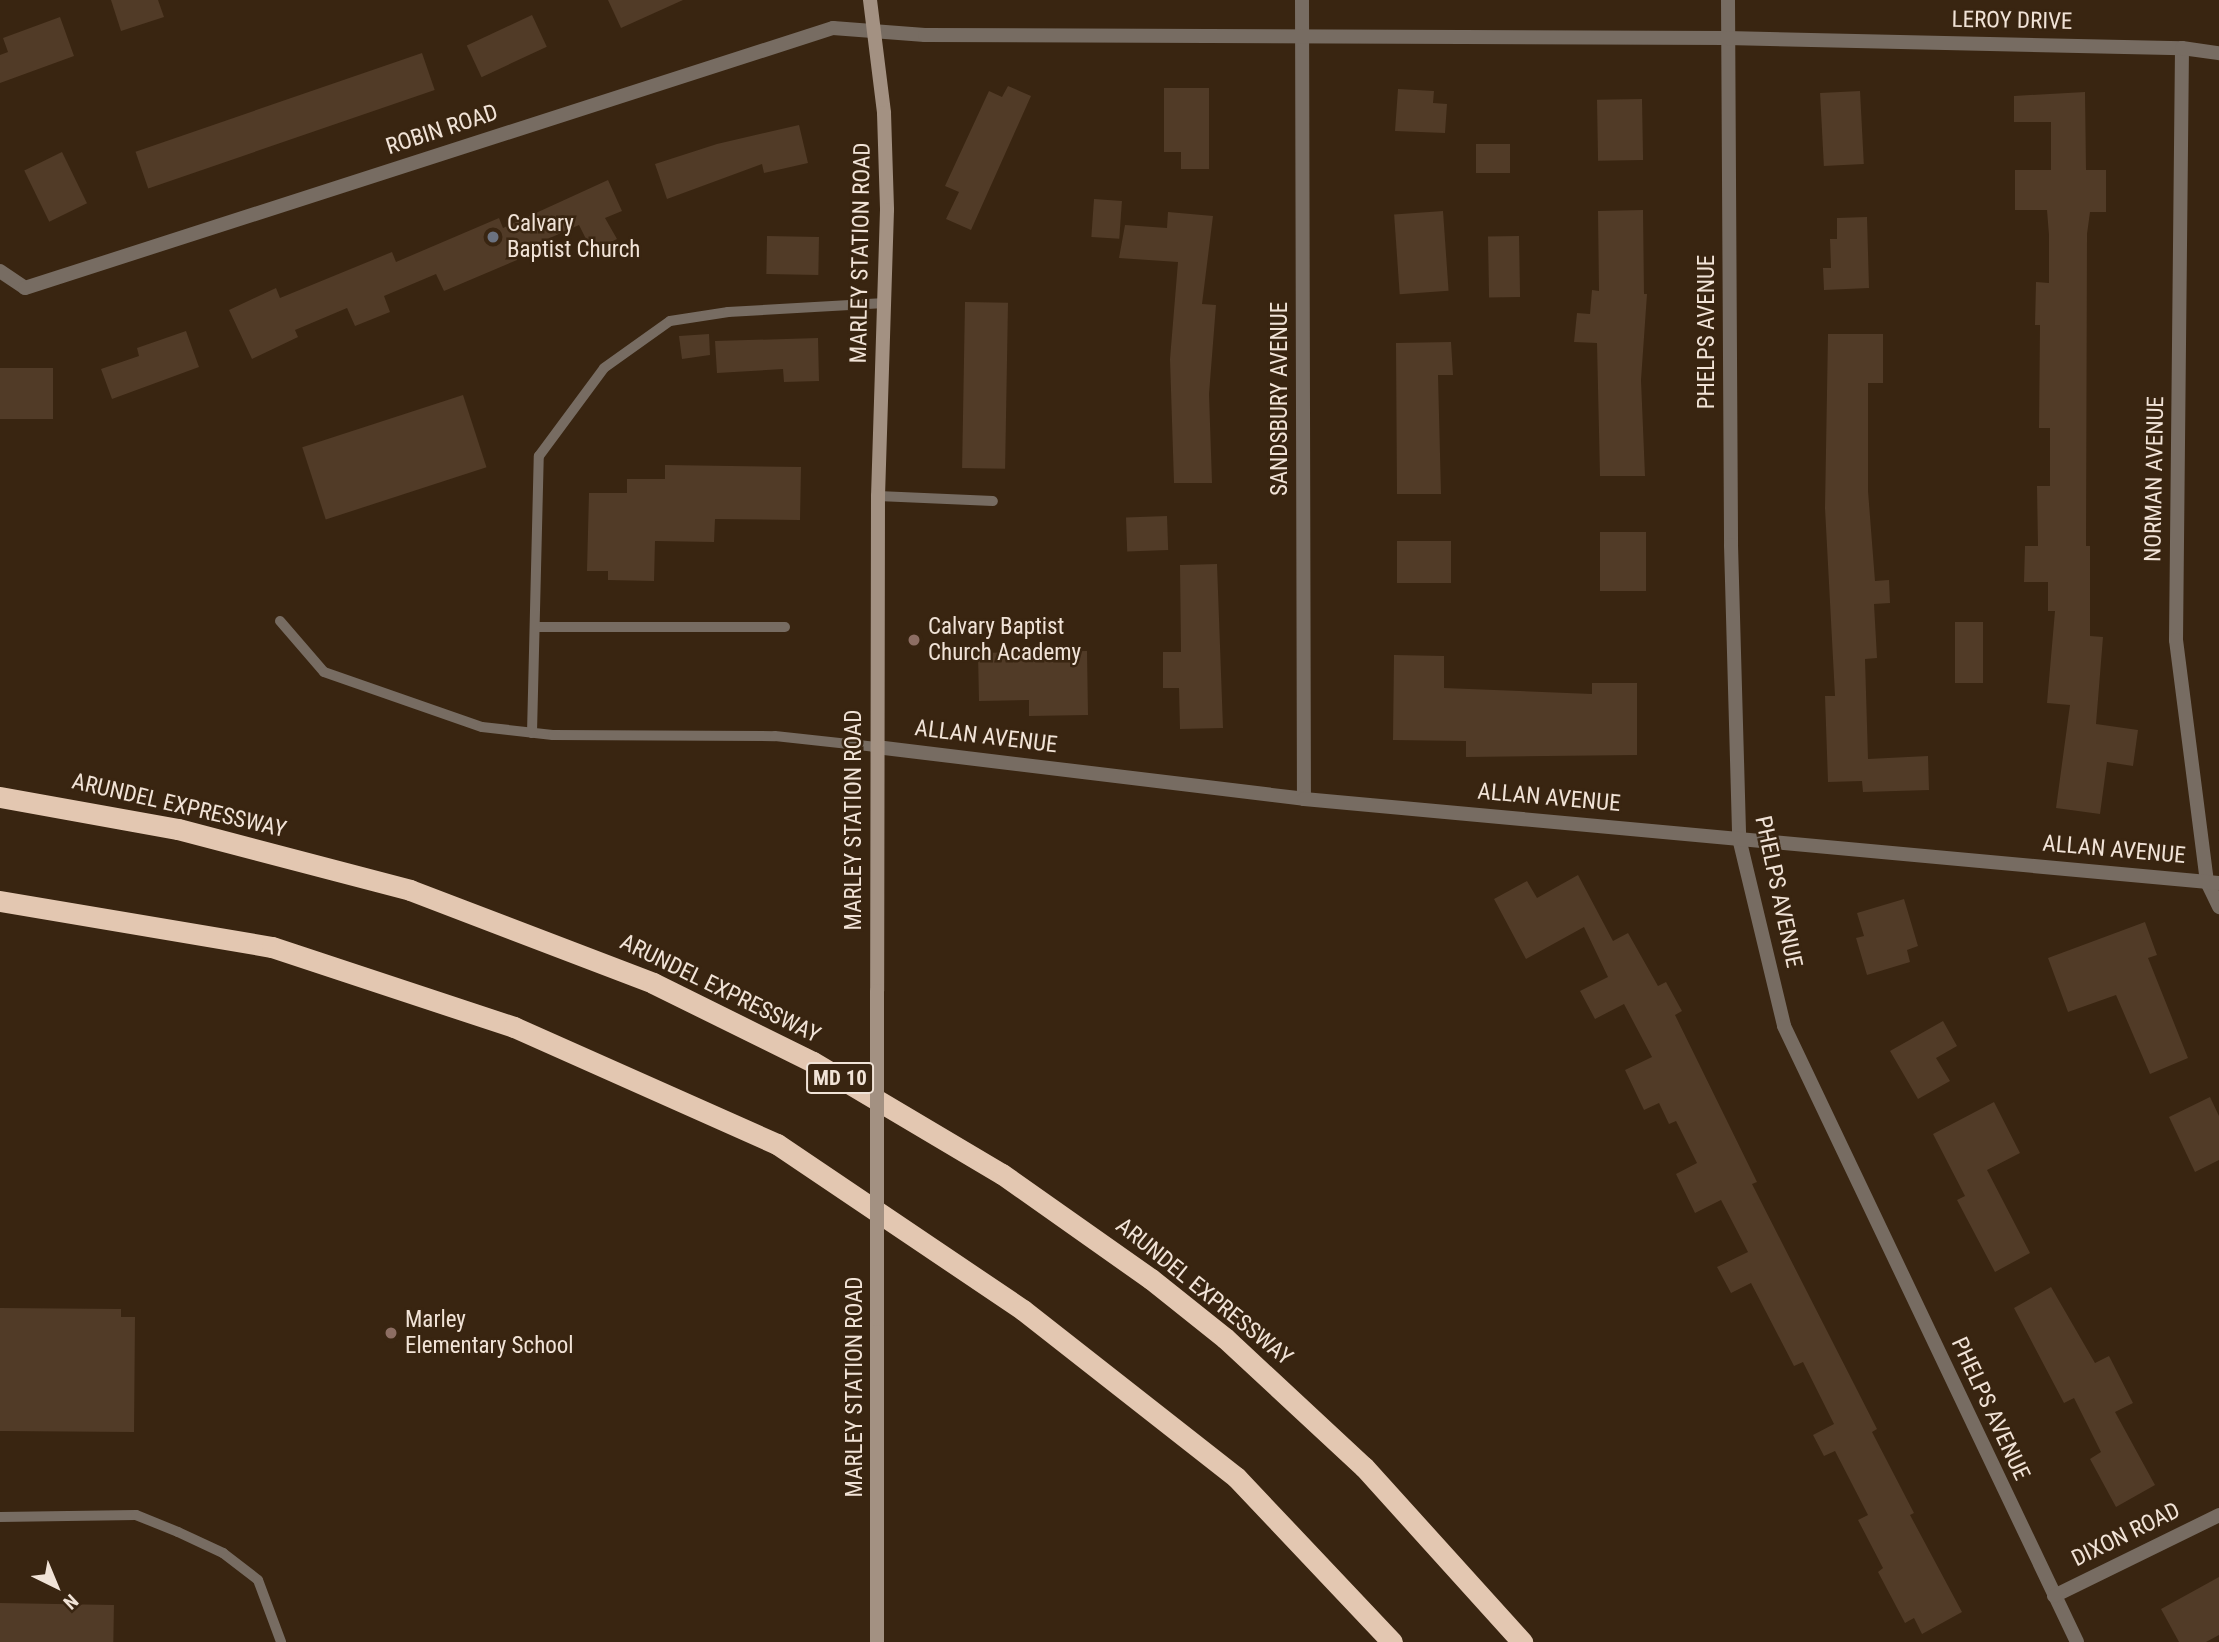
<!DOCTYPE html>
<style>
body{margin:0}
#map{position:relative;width:2219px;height:1642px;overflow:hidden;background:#392511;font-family:"Roboto Condensed",sans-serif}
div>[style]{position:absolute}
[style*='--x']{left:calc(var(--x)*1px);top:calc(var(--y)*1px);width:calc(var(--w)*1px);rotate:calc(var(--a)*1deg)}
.building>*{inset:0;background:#513b27;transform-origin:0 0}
.service>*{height:10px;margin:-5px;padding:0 5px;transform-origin:5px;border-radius:5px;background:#776c62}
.minor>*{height:14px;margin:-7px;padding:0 7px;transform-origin:7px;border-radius:7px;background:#776c62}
.secondary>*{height:14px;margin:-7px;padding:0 7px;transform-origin:7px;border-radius:7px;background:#a39182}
.motorway>*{height:21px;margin:-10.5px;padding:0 10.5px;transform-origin:10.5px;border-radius:10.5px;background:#e3c7b1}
.secondary-bridge>*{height:14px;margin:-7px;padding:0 7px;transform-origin:7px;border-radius:7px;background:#a39182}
.dots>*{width:19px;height:19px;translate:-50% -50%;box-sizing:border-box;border:4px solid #392511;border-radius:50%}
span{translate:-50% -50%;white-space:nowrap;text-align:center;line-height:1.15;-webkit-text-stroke:5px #392511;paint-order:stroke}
.shield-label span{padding:2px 5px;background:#392511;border:2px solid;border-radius:5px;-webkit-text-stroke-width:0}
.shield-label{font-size:21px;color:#f1e3d7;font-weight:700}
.street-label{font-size:23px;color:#f1e3d7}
.poi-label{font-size:23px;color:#f1e3d7}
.left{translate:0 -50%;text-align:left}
.north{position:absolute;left:21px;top:1551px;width:70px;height:70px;-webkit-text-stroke:5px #392511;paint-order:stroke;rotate:137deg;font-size:19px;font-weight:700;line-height:28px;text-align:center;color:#f1e3d7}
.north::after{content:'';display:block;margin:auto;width:24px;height:32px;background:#f1e3d7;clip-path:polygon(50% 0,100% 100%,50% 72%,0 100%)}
</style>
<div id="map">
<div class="building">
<div style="clip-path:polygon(111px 0,158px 0,164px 17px,121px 31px)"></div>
<div style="clip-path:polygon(608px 0,683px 0,621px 28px)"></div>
<div style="left:532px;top:15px;width:35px;height:72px;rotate:65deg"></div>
<div style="clip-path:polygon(60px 17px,74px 56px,0 83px,0 55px,8px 52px,3px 38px)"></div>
<div style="left:422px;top:53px;width:39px;height:303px;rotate:71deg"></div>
<div style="clip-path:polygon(1008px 86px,1031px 96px,971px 230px,946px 219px,959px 192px,945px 186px,989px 91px,1002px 97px)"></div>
<div style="clip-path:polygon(1164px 88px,1209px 88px,1209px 169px,1181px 169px,1181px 152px,1164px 152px)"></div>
<div style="clip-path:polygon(1398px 89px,1434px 91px,1433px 103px,1447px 104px,1445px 133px,1395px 131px)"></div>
<div style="left:1860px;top:91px;width:73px;height:40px;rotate:87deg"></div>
<div style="clip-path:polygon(2085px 92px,2086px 170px,2106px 170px,2106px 212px,2090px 212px,2087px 234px,2086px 546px,2090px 546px,2090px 636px,2103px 637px,2096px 724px,2138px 730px,2133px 766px,2107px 762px,2100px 814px,2056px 808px,2070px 705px,2047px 703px,2055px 611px,2048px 611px,2048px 582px,2024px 582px,2025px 546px,2038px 546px,2037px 486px,2050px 486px,2050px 428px,2039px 428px,2040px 325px,2035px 325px,2036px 282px,2049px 283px,2049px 235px,2047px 210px,2015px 210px,2015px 170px,2051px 170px,2051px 122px,2014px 122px,2014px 96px)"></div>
<div style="left:1642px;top:99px;width:61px;height:45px;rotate:89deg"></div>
<div style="clip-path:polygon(799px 125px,808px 163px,764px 173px,762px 164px,667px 199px,655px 164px,717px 144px)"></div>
<div style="left:1510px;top:144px;width:29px;height:34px;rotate:90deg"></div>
<div style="left:62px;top:152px;width:57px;height:42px;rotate:64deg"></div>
<div style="clip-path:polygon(608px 180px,622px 211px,605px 218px,617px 239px,592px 251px,579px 225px,514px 254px,517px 260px,444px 291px,436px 274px,384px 296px,390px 312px,355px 326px,347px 308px,295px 330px,298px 337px,252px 359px,229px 310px,276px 288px,280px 298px,392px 252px,396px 262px,499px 218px,503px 228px)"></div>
<div style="left:1094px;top:199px;width:28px;height:38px;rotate:4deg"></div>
<div style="clip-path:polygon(1643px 210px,1644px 294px,1647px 294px,1641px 380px,1645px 476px,1600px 476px,1597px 343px,1574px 342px,1577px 313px,1590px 314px,1592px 290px,1599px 291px,1598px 211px)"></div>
<div style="left:1443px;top:211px;width:80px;height:49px;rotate:86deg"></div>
<div style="clip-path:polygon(1168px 212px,1213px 216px,1202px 304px,1216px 305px,1209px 394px,1212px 483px,1174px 483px,1170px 359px,1178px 262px,1119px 258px,1125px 225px,1167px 228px)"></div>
<div style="clip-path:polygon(1867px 217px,1869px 288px,1824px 290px,1823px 268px,1831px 268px,1830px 239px,1837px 239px,1837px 218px)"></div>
<div style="left:767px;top:236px;width:52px;height:38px;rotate:1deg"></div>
<div style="left:1519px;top:236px;width:61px;height:31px;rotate:89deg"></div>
<div style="left:965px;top:302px;width:43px;height:166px;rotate:1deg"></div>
<div style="clip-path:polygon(186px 331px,199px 367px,112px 399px,101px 369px,139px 356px,137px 348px)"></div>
<div style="clip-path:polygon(709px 334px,710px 355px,682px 359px,679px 336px)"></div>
<div style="clip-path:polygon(1828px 334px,1883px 334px,1883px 383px,1868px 383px,1868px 491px,1875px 581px,1889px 580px,1890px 603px,1874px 604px,1877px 658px,1865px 659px,1868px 759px,1928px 756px,1929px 790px,1863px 792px,1862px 781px,1828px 782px,1825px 696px,1835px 696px,1825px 508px)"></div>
<div style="clip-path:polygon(818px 338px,819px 381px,784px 382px,783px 369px,717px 373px,715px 341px)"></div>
<div style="clip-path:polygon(1451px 342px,1453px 375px,1438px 375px,1441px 494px,1397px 494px,1396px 343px)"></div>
<div style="left:0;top:368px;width:53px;height:51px"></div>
<div style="left:463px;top:395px;width:76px;height:169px;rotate:72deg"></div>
<div style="clip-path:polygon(665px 465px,801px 467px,800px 520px,715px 519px,714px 542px,655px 541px,654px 581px,608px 580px,608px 571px,587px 571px,589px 493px,627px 493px,627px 479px,665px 479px)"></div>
<div style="left:1167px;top:516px;width:34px;height:41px;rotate:88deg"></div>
<div style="left:1600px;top:532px;width:46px;height:59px"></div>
<div style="left:1397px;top:541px;width:54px;height:42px"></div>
<div style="clip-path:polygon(1217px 564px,1223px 728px,1180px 729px,1179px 688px,1163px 688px,1163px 652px,1181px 652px,1180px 565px)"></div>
<div style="left:1983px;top:622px;width:61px;height:28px;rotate:90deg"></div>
<div style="clip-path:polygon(1087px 651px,1088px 715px,1029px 716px,1029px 700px,979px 701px,978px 653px)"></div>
<div style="clip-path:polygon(1394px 655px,1444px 656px,1444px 688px,1592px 694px,1592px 683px,1637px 683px,1637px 755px,1466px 757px,1466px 741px,1393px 740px)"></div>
<div style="clip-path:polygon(1578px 875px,1613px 941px,1628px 933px,1658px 986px,1666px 982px,1682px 1011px,1675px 1015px,1757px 1182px,1752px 1184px,1877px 1429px,1872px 1432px,1914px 1513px,1910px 1515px,1962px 1612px,1922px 1634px,1914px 1618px,1905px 1623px,1878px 1572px,1883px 1568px,1858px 1520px,1868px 1515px,1835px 1451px,1824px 1456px,1813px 1435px,1834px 1424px,1803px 1362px,1794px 1366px,1751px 1283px,1731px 1293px,1717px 1267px,1748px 1252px,1721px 1200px,1695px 1213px,1676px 1174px,1697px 1163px,1676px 1121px,1669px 1124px,1659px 1103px,1644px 1110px,1625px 1070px,1652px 1057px,1624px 1004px,1595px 1019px,1580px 991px,1608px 977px,1584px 927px,1526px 959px,1494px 899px,1527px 881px,1537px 898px)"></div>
<div style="clip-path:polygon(1904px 899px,1918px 946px,1907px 950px,1910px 962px,1867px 975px,1856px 938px,1864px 936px,1857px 913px)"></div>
<div style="clip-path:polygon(2145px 922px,2157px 955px,2148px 958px,2188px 1058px,2150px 1074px,2116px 995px,2068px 1012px,2048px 958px)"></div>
<div style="clip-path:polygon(1943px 1021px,1957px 1046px,1936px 1058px,1950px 1081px,1918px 1099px,1890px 1051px)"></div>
<div style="clip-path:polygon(2210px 1097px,2219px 1116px,2219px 1160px,2195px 1172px,2169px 1117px)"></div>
<div style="clip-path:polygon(1994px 1102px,2020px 1153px,1987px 1170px,2030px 1253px,1995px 1272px,1957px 1200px,1965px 1196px,1933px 1134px)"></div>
<div style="clip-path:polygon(2051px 1287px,2095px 1363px,2109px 1356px,2133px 1403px,2115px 1412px,2155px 1485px,2116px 1507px,2090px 1459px,2101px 1452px,2074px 1398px,2064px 1403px,2014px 1308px)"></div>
<div style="clip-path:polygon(0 1308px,121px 1309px,121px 1317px,135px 1317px,134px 1432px,0 1431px)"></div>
<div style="clip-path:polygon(2219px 1577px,2219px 1635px,2206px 1642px,2179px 1642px,2161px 1609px)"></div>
<div style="left:0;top:1603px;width:114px;height:39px;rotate:1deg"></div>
</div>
<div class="service">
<div style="--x:878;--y:496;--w:115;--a:2.5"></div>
<div style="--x:280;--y:621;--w:67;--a:49.2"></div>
<div style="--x:324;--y:672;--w:167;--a:19.2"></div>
<div style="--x:482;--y:727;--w:71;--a:6.4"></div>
<div style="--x:553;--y:735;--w:222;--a:0.3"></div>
<div style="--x:775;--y:736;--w:102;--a:6.2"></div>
<div style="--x:535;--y:627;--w:250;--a:0"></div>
<div style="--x:532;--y:733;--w:277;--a:-88.6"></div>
<div style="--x:539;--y:456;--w:109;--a:-53.5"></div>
<div style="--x:604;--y:368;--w:81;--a:-35.5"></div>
<div style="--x:670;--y:321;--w:59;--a:-8.8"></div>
<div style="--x:728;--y:312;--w:157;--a:-3.3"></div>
<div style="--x:0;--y:1517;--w:136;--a:-0.8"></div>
<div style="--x:136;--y:1515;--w:45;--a:22"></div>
<div style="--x:178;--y:1532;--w:50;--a:25"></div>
<div style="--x:223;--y:1553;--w:44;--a:37.6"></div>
<div style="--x:258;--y:1580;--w:66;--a:69.6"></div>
</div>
<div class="minor">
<div style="--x:1302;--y:0;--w:799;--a:89.86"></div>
<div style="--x:1728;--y:0;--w:545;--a:89.68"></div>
<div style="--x:1731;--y:545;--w:293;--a:88.4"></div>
<div style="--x:1739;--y:838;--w:193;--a:76.5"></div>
<div style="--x:1784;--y:1026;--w:682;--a:64.56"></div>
<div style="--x:2182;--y:48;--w:592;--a:90.58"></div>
<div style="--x:2176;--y:640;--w:244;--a:82.7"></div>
<div style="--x:2207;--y:882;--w:28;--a:64"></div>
<div style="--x:0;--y:271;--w:30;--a:34"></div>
<div style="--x:25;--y:288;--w:849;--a:-17.84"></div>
<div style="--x:833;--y:28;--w:92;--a:4.4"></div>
<div style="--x:925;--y:35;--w:802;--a:0.21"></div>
<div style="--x:1727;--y:38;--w:455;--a:1.3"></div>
<div style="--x:2182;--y:48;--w:37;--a:8"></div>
<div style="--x:876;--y:747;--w:431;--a:6.9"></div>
<div style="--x:1304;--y:799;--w:919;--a:5.25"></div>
<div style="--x:2054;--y:1596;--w:184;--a:-26.1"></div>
</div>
<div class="secondary">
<div style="--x:870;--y:0;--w:114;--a:82.9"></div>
<div style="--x:884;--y:113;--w:97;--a:88.2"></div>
<div style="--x:887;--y:210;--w:286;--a:91.8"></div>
<div style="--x:878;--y:496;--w:495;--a:90.1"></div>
<div style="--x:877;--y:1642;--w:323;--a:-90"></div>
</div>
<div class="motorway">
<div style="--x:0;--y:797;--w:181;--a:10.2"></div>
<div style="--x:178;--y:829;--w:240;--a:14.7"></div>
<div style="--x:410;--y:890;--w:260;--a:20.9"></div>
<div style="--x:653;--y:983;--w:178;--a:26.3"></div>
<div style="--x:813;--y:1062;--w:220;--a:30.7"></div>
<div style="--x:1002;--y:1174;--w:182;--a:35.2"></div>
<div style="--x:1151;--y:1279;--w:95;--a:38.6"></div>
<div style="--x:1225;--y:1338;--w:190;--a:42.9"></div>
<div style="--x:1364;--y:1467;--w:236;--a:47.9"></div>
<div style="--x:0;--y:901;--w:276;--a:9.6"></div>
<div style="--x:272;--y:947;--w:255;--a:18.3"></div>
<div style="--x:514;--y:1027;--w:288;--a:24"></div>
<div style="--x:777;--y:1144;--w:297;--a:34"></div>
<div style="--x:1023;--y:1310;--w:271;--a:38.1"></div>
<div style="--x:1236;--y:1477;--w:227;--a:46.6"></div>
</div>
<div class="secondary-bridge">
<div style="--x:877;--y:991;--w:328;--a:90"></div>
</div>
<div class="dots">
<div style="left:493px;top:237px;background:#6b7280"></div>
<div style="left:914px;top:640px;background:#8d6e63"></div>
<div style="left:391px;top:1333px;background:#8d6e63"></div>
</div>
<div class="shield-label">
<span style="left:840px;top:1078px">MD 10</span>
</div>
<div class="street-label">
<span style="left:2012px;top:21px;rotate:1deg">LEROY DRIVE</span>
<span style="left:442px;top:130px;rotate:-18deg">ROBIN ROAD</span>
<span style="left:861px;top:253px;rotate:-89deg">MARLEY STATION ROAD</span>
<span style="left:1707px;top:332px;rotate:-90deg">PHELPS AVENUE</span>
<span style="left:1280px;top:399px;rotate:-90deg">SANDSBURY AVENUE</span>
<span style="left:2155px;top:479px;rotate:-89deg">NORMAN AVENUE</span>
<span style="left:986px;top:737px;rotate:7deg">ALLAN AVENUE</span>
<span style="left:1549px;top:798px;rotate:5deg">ALLAN AVENUE</span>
<span style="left:179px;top:806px;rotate:13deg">ARUNDEL EXPRESSWAY</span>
<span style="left:854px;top:820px;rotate:-90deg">MARLEY STATION ROAD</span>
<span style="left:2114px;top:850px;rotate:5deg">ALLAN AVENUE</span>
<span style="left:1778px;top:892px;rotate:78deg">PHELPS AVENUE</span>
<span style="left:720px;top:989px;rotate:26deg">ARUNDEL EXPRESSWAY</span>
<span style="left:1204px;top:1292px;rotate:39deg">ARUNDEL EXPRESSWAY</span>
<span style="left:855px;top:1387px;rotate:-90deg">MARLEY STATION ROAD</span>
<span style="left:1990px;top:1409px;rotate:65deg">PHELPS AVENUE</span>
<span style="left:2126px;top:1535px;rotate:-26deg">DIXON ROAD</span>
</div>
<div class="poi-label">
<span class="left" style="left:507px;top:237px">Calvary<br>Baptist Church</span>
<span class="left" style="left:928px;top:640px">Calvary Baptist<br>Church Academy</span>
<span class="left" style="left:405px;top:1333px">Marley<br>Elementary School</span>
</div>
<div class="north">N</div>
</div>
